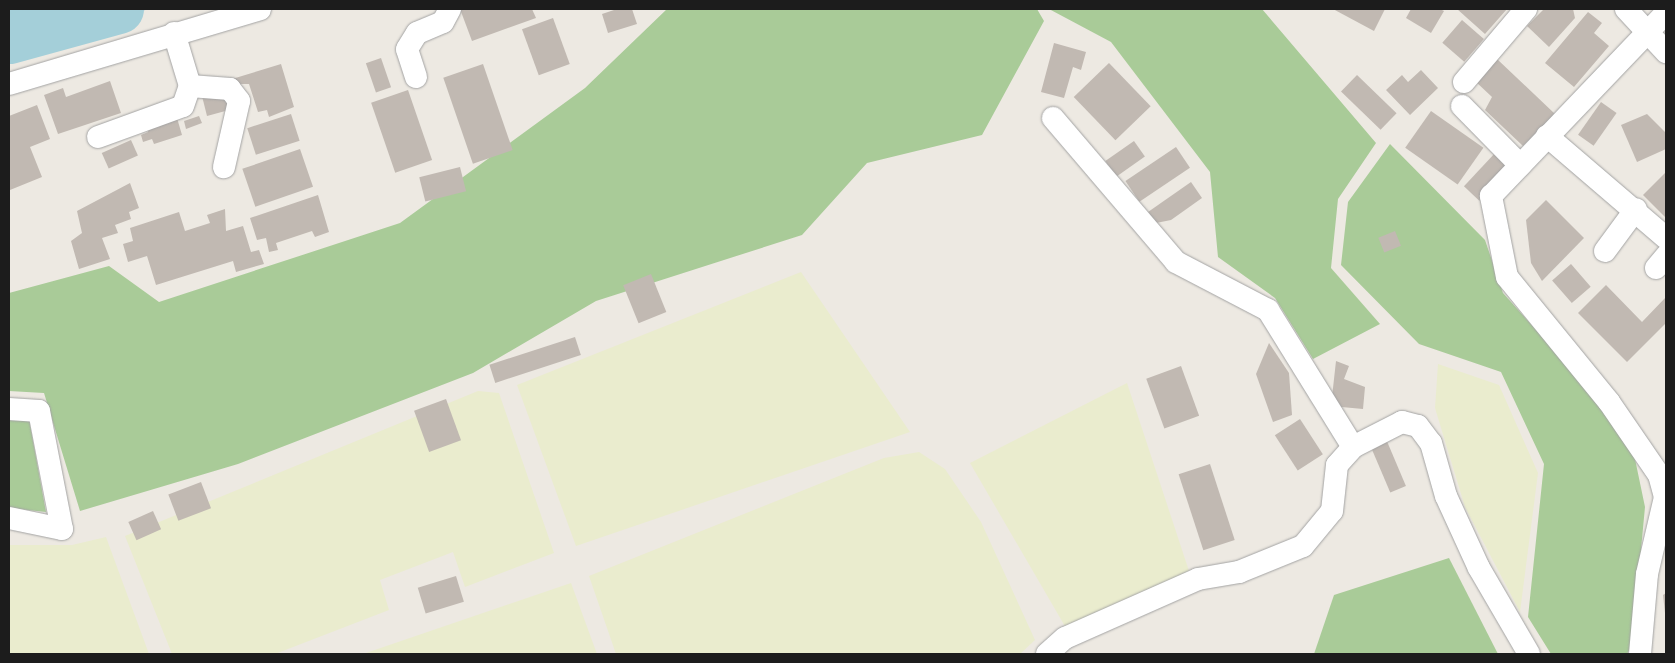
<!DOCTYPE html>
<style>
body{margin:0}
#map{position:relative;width:1675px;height:663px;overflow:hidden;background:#ede9e2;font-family:Figtree,sans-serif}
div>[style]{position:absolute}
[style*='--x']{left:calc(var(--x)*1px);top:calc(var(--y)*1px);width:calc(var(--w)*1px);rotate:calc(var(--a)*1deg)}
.farmland>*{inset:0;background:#eaecce}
.forest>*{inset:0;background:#a9cb98}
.water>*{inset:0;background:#a4cfd9}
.river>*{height:49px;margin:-24.5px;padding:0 24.5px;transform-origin:24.5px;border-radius:24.5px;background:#a4cfd9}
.building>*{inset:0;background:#c1b9b2;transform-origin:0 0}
.roads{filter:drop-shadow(0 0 1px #a3a3a3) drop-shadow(0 0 1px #a3a3a3)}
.street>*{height:22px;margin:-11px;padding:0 11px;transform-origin:11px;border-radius:11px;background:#fff}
span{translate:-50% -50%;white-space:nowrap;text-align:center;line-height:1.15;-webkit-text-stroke:4px #fff;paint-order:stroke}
.frame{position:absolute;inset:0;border:10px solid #1c1c1c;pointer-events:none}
</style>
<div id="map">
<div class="farmland">
<div style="clip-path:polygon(801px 272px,910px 432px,576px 546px,517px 385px)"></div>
<div style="clip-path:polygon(1438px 364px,1499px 385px,1538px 473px,1520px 612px,1465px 507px,1435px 408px)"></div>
<div style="clip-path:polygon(1127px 383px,1189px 571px,1066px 628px,970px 463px)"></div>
<div style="clip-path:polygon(478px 391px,499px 393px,554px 553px,465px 587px,453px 552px,380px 580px,389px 610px,275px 654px,172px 654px,125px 536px)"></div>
<div style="clip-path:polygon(919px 452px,945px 469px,981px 522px,1035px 640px,1020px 654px,616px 654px,589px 576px,884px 458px)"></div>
<div style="clip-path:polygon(106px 537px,149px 654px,9px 654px,9px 545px,72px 545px)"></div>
<div style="clip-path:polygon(571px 583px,597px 654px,363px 654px)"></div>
</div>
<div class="forest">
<div style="clip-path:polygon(667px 9px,1037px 9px,1044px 21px,982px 135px,867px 163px,802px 235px,596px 301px,473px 373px,238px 464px,80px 511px,44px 393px,9px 391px,9px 293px,109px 266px,159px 302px,400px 223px,585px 88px)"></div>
<div style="clip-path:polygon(1049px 9px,1262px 9px,1376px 143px,1338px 199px,1331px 268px,1380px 324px,1313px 359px,1275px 298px,1218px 257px,1210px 172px,1111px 42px)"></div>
<div style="clip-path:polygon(1390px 144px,1485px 240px,1503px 293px,1597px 398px,1635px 459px,1645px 507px,1632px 645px,1627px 654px,1551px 654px,1528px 617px,1544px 464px,1501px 372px,1419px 344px,1341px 265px,1348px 202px)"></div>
<div style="clip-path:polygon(9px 418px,29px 419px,46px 512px,9px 508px)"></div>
<div style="clip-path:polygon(1449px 558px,1498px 654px,1314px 654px,1334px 595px)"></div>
</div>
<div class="water">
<div style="clip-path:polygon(83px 9px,89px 28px,9px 50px,9px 10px)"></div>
<div style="clip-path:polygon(106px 9px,149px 9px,109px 20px)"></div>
</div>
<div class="river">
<div style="--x:9;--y:39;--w:114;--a:-15.3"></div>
</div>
<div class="building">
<div style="clip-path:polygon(460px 9px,532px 9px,536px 18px,472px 41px)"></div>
<div style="clip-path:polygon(617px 9px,632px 9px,637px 24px,608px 33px,602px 14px)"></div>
<div style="clip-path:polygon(1333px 9px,1385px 9px,1374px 31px)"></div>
<div style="clip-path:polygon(1411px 9px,1440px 9px,1444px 11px,1431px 33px,1406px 18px)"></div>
<div style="clip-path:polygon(1457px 9px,1507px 9px,1485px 34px)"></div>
<div style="clip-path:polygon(1544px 9px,1573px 9px,1575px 18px,1549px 47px,1527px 26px)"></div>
<div style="clip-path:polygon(1588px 12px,1602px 23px,1594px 33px,1609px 46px,1574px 87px,1545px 63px)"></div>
<div style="left:553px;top:18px;width:49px;height:33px;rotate:70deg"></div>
<div style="left:1462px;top:20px;width:29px;height:30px;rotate:41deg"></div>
<div style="clip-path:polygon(1054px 43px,1086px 52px,1081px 70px,1073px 67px,1064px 98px,1041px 92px)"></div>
<div style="left:381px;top:58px;width:31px;height:16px;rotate:71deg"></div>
<div style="clip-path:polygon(1497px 59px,1555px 114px,1523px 146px,1485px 110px,1492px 97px,1475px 81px)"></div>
<div style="left:1109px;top:63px;width:60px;height:49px;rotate:46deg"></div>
<div style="clip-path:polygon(281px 64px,294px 107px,269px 117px,267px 110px,258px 112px,249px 84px,234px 84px,232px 79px)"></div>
<div style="left:483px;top:64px;width:91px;height:42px;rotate:71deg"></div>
<div style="clip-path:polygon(1421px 70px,1438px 88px,1410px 115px,1386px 90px,1402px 75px,1408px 82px)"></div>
<div style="left:1357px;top:75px;width:55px;height:23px;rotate:44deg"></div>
<div style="clip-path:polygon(110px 81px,121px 113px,58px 134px,44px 95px,63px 88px,66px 97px)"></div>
<div style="clip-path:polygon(220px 81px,229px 110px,207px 116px,202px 96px)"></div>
<div style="left:408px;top:90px;width:74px;height:39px;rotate:71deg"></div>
<div style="left:1601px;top:102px;width:19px;height:40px;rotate:35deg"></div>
<div style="clip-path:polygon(37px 105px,50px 139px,30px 147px,42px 177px,10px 190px,9px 116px)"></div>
<div style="left:1431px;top:111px;width:64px;height:45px;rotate:35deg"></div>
<div style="left:291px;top:114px;width:28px;height:46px;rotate:72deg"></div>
<div style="clip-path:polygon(1647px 114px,1666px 133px,1666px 149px,1637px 162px,1621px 125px)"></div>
<div style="clip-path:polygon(199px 116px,202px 123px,186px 129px,184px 121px)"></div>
<div style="clip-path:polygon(177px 118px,182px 135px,154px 144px,152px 139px,143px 142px,141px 135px,148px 132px,147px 128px)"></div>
<div style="left:131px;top:140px;width:17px;height:32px;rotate:66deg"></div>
<div style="left:1134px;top:141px;width:19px;height:35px;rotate:55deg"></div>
<div style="left:1176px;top:147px;width:25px;height:61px;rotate:56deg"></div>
<div style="left:300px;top:149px;width:40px;height:61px;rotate:71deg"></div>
<div style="left:1496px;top:152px;width:21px;height:47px;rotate:43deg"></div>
<div style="left:460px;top:167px;width:25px;height:42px;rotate:76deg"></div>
<div style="clip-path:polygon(1666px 172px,1666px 218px,1643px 195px)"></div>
<div style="clip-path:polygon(1191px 182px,1202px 198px,1171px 220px,1156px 223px,1148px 212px)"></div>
<div style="clip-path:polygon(130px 183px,139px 208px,129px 212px,131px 219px,115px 225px,118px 233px,102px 238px,110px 259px,79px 269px,71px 241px,82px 233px,77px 211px)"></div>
<div style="clip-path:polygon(318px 195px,329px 232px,315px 237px,312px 231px,276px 243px,278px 250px,269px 252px,266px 238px,257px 240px,250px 218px)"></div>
<div style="clip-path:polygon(1546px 200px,1584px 238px,1542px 281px,1531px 263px,1526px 220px)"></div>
<div style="clip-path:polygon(225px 209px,226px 231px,243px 226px,251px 252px,259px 250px,264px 264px,236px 272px,233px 261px,156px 285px,147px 256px,128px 262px,123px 244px,133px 241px,130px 228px,179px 212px,185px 231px,210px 223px,207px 215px)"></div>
<div style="left:1395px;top:231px;width:16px;height:18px;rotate:68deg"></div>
<div style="left:1571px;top:264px;width:30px;height:25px;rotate:49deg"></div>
<div style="left:651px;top:274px;width:41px;height:30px;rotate:68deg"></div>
<div style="clip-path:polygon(1606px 285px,1642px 322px,1666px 297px,1666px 323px,1627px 362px,1578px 313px)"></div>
<div style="left:575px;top:337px;width:19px;height:90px;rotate:72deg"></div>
<div style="clip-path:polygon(1269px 343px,1289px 373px,1292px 415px,1273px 422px,1256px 374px)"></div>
<div style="clip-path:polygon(1336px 361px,1349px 366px,1344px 379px,1365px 387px,1363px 409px,1331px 406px)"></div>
<div style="left:1181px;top:366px;width:53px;height:37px;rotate:70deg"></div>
<div style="left:446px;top:399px;width:44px;height:34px;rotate:70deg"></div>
<div style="left:1300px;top:419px;width:42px;height:30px;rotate:57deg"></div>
<div style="left:1386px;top:439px;width:51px;height:17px;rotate:67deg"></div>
<div style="left:1210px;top:464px;width:80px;height:33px;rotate:72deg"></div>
<div style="left:201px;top:482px;width:28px;height:35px;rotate:69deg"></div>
<div style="left:153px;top:511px;width:20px;height:27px;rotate:66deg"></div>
<div style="left:456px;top:576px;width:27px;height:40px;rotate:73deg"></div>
<div style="clip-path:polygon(1666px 593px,1666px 613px,1665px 613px,1663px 595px)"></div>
</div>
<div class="roads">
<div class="street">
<div style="--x:1626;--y:9;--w:59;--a:47.1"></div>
<div style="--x:174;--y:33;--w:55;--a:73.2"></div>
<div style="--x:190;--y:86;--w:40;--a:4.3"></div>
<div style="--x:230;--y:89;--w:15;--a:53"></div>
<div style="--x:239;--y:101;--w:68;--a:102.8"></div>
<div style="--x:416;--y:77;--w:29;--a:-108"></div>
<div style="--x:407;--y:49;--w:19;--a:-58"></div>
<div style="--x:417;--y:33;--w:28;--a:-23"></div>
<div style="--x:443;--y:22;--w:15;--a:-62"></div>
<div style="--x:1464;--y:82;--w:96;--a:-49.7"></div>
<div style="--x:9;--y:84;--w:262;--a:-16.6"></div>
<div style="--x:1462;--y:106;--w:83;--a:45.5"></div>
<div style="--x:1053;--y:118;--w:189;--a:49.5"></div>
<div style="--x:1176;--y:262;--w:104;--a:27.6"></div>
<div style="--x:1268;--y:310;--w:161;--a:58.2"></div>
<div style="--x:1547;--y:136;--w:157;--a:40.6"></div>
<div style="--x:98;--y:137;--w:90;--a:-20"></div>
<div style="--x:183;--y:106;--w:21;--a:-71"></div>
<div style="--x:1605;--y:251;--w:52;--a:-53.6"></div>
<div style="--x:1656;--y:268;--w:16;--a:-50"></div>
<div style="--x:9;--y:409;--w:30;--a:4"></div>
<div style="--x:39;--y:411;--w:120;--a:79"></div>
<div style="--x:62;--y:529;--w:54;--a:-168.3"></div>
<div style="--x:1047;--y:654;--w:24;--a:-42"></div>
<div style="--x:1065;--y:638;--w:145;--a:-23.9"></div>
<div style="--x:1198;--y:579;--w:42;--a:-9.7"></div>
<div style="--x:1239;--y:572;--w:69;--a:-22.1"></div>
<div style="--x:1303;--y:546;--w:45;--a:-50.4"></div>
<div style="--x:1332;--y:511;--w:46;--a:-83.8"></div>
<div style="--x:1337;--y:465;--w:24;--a:-48"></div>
<div style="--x:1353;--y:447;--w:55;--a:-27"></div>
<div style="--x:1402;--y:422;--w:16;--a:14"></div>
<div style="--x:1418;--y:426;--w:21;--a:53"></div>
<div style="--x:1431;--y:443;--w:55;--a:74.2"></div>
<div style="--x:1446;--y:496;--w:79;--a:65.4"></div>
<div style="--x:1479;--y:568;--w:99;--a:59.8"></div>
<div style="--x:1640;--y:654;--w:80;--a:-85"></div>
<div style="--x:1647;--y:574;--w:79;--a:-76.8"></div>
<div style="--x:1665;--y:497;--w:23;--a:-105"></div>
<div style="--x:1659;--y:475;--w:88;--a:-124.4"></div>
<div style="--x:1609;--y:402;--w:161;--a:-129.2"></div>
<div style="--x:1507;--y:277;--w:83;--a:-101.2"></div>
<div style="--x:1491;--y:196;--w:253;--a:-46.3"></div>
</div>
</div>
<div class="frame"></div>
</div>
